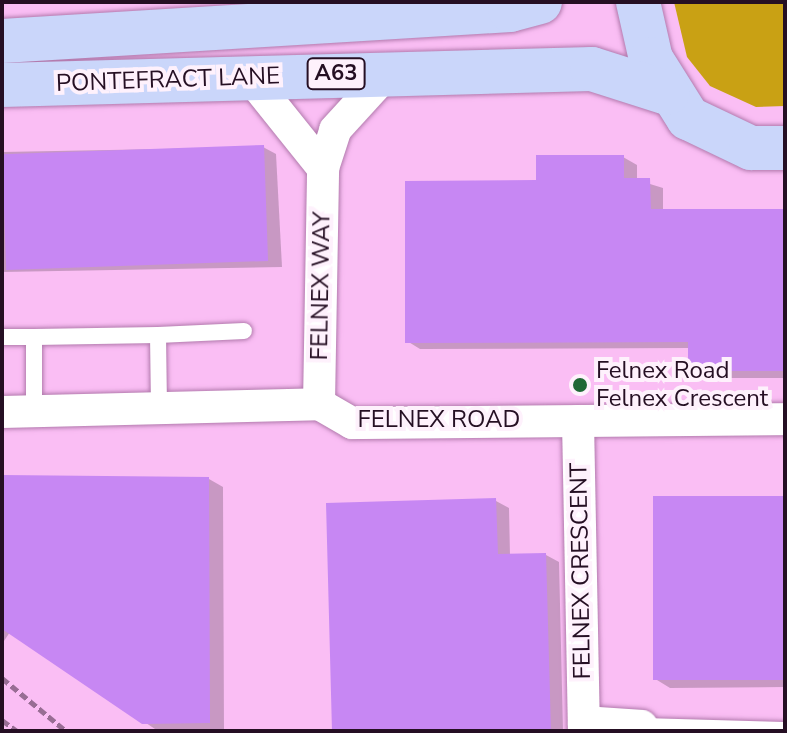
<!DOCTYPE html>
<style>
body{margin:0}
#map{position:relative;width:787px;height:733px;overflow:hidden;background:#fabef4;font-family:"Nunito Sans",sans-serif}
div>[style]{position:absolute}
[style*='--x']{left:calc(var(--x)*1px);top:calc(var(--y)*1px);width:calc(var(--w)*1px);rotate:calc(var(--a)*1deg)}
.green>*{inset:0;background:#c9a114}
.shadow>*{inset:0;background:#0003}
.building>*{inset:0;background:#c787f3;transform-origin:0 0}
.path>*{height:5px;margin-top:-2.5px;transform-origin:0;background:repeating-linear-gradient(90deg,#986d94 0 8px,transparent 0 12px)}
.roads{filter:drop-shadow(0 0 2px #b27aad) drop-shadow(0 0 2px #b27aad)}
.service>*{height:16px;margin:-8px;padding:0 8px;transform-origin:8px;border-radius:8px;background:#fff}
.minor>*{height:32px;margin:-16px;padding:0 16px;transform-origin:16px;border-radius:16px;background:#fff}
.trunk>*{height:44px;margin:-22px;padding:0 22px;transform-origin:22px;border-radius:22px;background:#cad6fa}
.dots>*{width:22px;height:22px;translate:-50% -50%;box-sizing:border-box;border:4px solid #fef1fc;border-radius:50%}
span{translate:-50% -50%;white-space:nowrap;text-align:center;line-height:1.15;-webkit-text-stroke:8px #fef1fc;paint-order:stroke}
.shield-label span{padding:2px 6px;background:#fef1fc;border:2px solid;border-radius:6px;-webkit-text-stroke-width:0}
.shield-label{font-size:22px;color:#250f23;font-weight:700}
.street-label{font-size:24px;color:#250f23}
.poi-label{font-size:24px;color:#250f23}
.left{translate:0 -50%;text-align:left}
.frame{position:absolute;inset:0;border:4px solid #250f23;pointer-events:none}
</style>
<div id="map">
<div class="green">
<div style="clip-path:polygon(674px 2px,785px 2px,785px 106px,756px 107px,710px 86px,687px 57px)"></div>
</div>
<div class="shadow">
<div style="clip-path:polygon(263px 147px,276px 154px,282px 267px,2px 272px,2px 152px)"></div>
<div style="clip-path:polygon(623px 157px,637px 165px,637px 180px,663px 188px,663px 211px,785px 211px,785px 378px,703px 378px,690px 370px,690px 348px,420px 349px,407px 341px,538px 182px)"></div>
<div style="clip-path:polygon(209px 479px,223px 487px,224px 730px,158px 731px,10px 632px,2px 644px,2px 580px)"></div>
<div style="clip-path:polygon(785px 498px,785px 687px,670px 688px,657px 680px)"></div>
<div style="clip-path:polygon(496px 501px,509px 508px,510px 556px,546px 555px,559px 562px,563px 731px,334px 731px)"></div>
</div>
<div class="building">
<div style="left:264px;top:145px;width:116px;height:262px;rotate:88deg"></div>
<div style="clip-path:polygon(536px 155px,624px 155px,624px 178px,650px 178px,651px 209px,785px 209px,785px 371px,688px 371px,688px 342px,405px 343px,405px 181px,536px 180px)"></div>
<div style="clip-path:polygon(2px 475px,209px 477px,210px 723px,142px 724px,2px 629px)"></div>
<div style="left:785px;top:496px;width:184px;height:132px;rotate:90deg"></div>
<div style="clip-path:polygon(496px 498px,498px 554px,546px 553px,551px 731px,332px 731px,326px 503px)"></div>
</div>
<div class="path">
<div style="--x:2;--y:678;--w:83;--a:39.6"></div>
<div style="--x:2;--y:720;--w:19;--a:36"></div>
</div>
<div class="roads">
<div class="service">
<div style="--x:158;--y:335;--w:86;--a:-2.7"></div>
<div style="--x:2;--y:337;--w:32;--a:0"></div>
<div style="--x:34;--y:410;--w:73;--a:-90"></div>
<div style="--x:34;--y:337;--w:124;--a:-0.9"></div>
<div style="--x:158;--y:335;--w:73;--a:89.2"></div>
<div style="--x:642;--y:726;--w:143;--a:1.6"></div>
</div>
<div class="minor">
<div style="--x:250;--y:77;--w:117;--a:51.3"></div>
<div style="--x:319;--y:404;--w:236;--a:-89"></div>
<div style="--x:323;--y:168;--w:40;--a:-72"></div>
<div style="--x:335;--y:130;--w:77;--a:-47.6"></div>
<div style="--x:2;--y:412;--w:317;--a:-1.4"></div>
<div style="--x:319;--y:404;--w:38;--a:30"></div>
<div style="--x:352;--y:423;--w:433;--a:-0.5"></div>
<div style="--x:578;--y:421;--w:310;--a:88.9"></div>
<div style="--x:584;--y:722;--w:58;--a:3.9"></div>
</div>
<div class="trunk">
<div style="--x:638;--y:2;--w:58;--a:77.2"></div>
<div style="--x:651;--y:59;--w:70;--a:57.9"></div>
<div style="--x:688;--y:118;--w:70;--a:25.5"></div>
<div style="--x:751;--y:148;--w:34;--a:0"></div>
<div style="--x:2;--y:41;--w:509;--a:-3.49"></div>
<div style="--x:510;--y:10;--w:31;--a:-15"></div>
<div style="--x:2;--y:85;--w:590;--a:-1.55"></div>
<div style="--x:592;--y:69;--w:79;--a:17.7"></div>
</div>
</div>
<div class="dots">
<div style="left:580px;top:385px;background:#1f6835"></div>
</div>
<div class="shield-label">
<span style="left:336px;top:74px">A63</span>
</div>
<div class="street-label">
<span style="left:168px;top:80px;rotate:-2deg">PONTEFRACT LANE</span>
<span style="left:321px;top:286px;rotate:-89deg">FELNEX WAY</span>
<span style="left:439px;top:420px">FELNEX ROAD</span>
<span style="left:581px;top:571px;rotate:-91deg">FELNEX CRESCENT</span>
</div>
<div class="poi-label">
<span class="left" style="left:596px;top:385px">Felnex Road<br>Felnex Crescent</span>
</div>
<div class="frame"></div>
</div>
